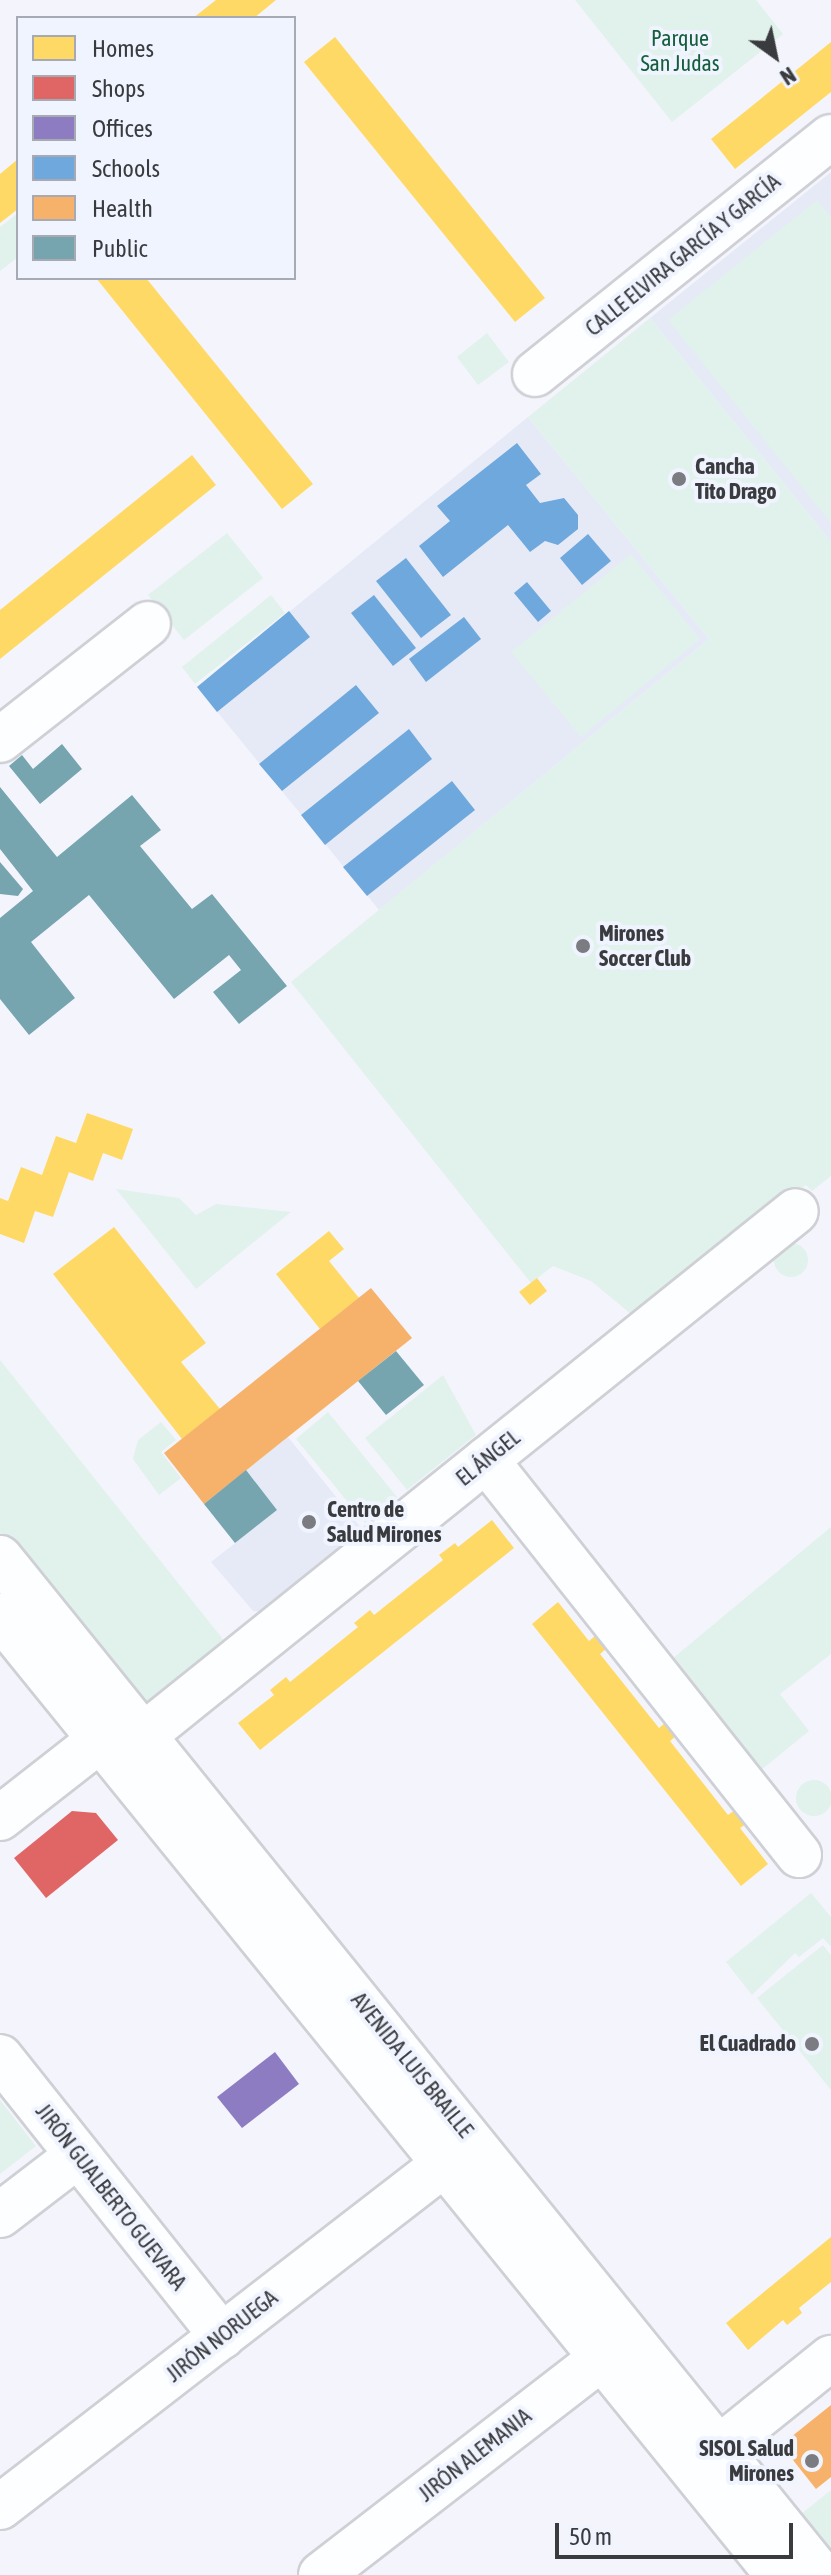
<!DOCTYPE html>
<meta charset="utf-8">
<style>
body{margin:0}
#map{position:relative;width:831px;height:2575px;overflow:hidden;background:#f4f5fc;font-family:"Asap Condensed",sans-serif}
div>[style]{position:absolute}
.built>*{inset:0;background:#e6eaf7}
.green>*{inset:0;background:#e1f1eb}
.round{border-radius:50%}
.homes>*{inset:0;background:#ffd966}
.shops>*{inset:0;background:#e06666}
.offices>*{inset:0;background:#8e7cc3}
.schools>*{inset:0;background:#6fa8dc}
.health>*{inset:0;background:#f6b26b}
.public>*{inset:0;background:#76a5af}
.roads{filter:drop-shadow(2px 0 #cfd0d5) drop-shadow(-2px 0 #cfd0d5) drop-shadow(0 2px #cfd0d5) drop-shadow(0 -2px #cfd0d5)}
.minor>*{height:44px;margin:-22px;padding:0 22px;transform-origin:22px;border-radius:22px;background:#fdfeff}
.dots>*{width:22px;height:22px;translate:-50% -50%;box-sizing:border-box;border:4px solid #f0f4ff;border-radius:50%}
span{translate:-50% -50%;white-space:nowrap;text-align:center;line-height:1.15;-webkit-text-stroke:8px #f0f4ff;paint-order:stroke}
.park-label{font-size:22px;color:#145e3c}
.street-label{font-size:22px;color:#3a3b3f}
.poi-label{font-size:22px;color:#3a3b3f;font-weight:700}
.left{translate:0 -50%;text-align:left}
.right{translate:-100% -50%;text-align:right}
.legend{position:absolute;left:16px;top:16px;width:280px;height:264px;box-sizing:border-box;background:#f0f4ff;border:2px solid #a7aab2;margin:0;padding:10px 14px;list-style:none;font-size:24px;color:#3a3b3f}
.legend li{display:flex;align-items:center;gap:16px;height:40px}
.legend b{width:40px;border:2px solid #a7aab2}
.north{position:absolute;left:735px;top:16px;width:80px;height:80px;-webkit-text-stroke:6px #f0f4ff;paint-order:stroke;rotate:147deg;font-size:22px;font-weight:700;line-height:32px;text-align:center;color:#3a3b3f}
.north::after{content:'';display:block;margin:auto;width:28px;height:36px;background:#3a3b3f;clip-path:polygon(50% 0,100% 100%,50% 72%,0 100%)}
.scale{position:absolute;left:555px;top:2523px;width:238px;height:36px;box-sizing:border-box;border:4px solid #3a3b3f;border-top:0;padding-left:10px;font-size:24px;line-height:28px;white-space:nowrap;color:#3a3b3f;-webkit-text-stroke:6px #f0f4ff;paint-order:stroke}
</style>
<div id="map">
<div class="built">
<i style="clip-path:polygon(831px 172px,831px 542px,650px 318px)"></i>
<i style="clip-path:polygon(528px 417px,709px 639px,379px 910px,197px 687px)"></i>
<i style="clip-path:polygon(288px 1437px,366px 1534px,262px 1612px,253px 1611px,211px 1562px,277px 1510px,246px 1470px)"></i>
</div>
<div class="green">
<i style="clip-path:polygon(575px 0,756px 0,783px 34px,672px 122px)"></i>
<i style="clip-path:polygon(817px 200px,831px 217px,831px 523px,668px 320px)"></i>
<i style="clip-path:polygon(18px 213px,18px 257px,0 271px,0 227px)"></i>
<i style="clip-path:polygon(650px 318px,831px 542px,831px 1176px,812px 1191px,806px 1185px,642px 1316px,631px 1314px,591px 1281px,553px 1266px,531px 1283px,291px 982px,709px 639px,528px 417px)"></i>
<i style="clip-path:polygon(487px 333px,509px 362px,478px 385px,457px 357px)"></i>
<i style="clip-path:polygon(227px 533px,263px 578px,184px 640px,148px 595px)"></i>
<i style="clip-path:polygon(631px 554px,700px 639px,581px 737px,511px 652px)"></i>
<i style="clip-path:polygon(271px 595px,285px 613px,195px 684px,182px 667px)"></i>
<i style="clip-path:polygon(116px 1189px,179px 1198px,196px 1215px,216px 1204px,291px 1212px,196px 1289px)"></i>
<i class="round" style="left:774px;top:1243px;width:34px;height:34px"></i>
<i style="clip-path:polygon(0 1360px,222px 1638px,224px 1645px,154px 1709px,139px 1708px,0 1533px)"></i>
<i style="clip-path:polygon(443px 1375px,476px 1435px,407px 1490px,365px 1438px)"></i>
<i style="clip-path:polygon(328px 1412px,397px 1497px,365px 1523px,296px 1439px)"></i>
<i style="clip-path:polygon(161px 1422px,176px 1440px,161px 1452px,181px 1478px,159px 1495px,133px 1459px,138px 1440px)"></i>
<i style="clip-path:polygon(831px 1527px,831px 1654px,780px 1694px,809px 1731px,761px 1770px,672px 1659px)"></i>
<i class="round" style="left:796px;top:1780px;width:36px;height:36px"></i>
<i style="clip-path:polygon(811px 1893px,831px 1917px,831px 1947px,823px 1938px,799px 1957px,795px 1953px,752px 1995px,726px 1962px)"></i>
<i style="clip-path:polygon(823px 1945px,831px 1955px,831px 2090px,757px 1998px)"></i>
<i style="clip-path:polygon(0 2100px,36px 2146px,0 2174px)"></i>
<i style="clip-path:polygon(831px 2490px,831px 2558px,790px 2523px)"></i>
</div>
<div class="homes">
<i style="clip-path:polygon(216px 0,276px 0,254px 18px,193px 18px)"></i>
<i style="clip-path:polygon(335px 37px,545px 298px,515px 322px,304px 62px)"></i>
<i style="clip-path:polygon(831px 42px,831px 92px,735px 169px,711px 139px)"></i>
<i style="clip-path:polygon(18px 159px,18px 209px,0 223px,0 174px)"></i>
<i style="clip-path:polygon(96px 278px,146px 278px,313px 484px,282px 509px)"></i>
<i style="clip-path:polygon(192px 455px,216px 485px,0 659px,0 610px)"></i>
<i style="clip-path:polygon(87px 1113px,133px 1129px,122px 1160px,103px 1153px,93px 1181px,69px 1172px,53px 1217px,35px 1211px,24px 1243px,0 1234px,0 1198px,8px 1201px,21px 1167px,42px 1175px,56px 1136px,76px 1143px)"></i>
<i style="clip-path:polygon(114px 1227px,206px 1343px,181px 1362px,220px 1409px,182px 1439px,53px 1274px)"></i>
<i style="clip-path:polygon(329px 1231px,344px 1249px,329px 1261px,359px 1298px,320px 1329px,276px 1274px)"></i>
<i style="clip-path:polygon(537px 1278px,547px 1291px,530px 1305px,519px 1292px)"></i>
<i style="clip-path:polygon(492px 1520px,514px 1548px,260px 1750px,238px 1723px,274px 1695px,270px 1690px,286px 1677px,290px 1682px,358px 1627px,354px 1623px,370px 1610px,374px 1615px,443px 1560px,439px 1555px,455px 1543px,458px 1547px)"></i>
<i style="clip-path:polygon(558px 1602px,589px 1641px,595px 1636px,606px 1649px,600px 1654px,659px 1728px,665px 1723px,676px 1736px,670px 1741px,728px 1815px,735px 1810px,746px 1824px,740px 1828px,768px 1864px,741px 1886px,532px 1624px)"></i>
<i style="clip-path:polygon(831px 2237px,831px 2282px,799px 2308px,802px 2313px,787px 2325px,783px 2320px,748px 2350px,726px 2323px)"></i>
</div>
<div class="shops">
<i style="clip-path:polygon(72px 1811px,96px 1813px,118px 1840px,46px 1898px,14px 1858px)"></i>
</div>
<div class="offices">
<i style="clip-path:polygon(275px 2052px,299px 2084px,242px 2128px,217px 2097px)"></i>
</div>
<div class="schools">
<i style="clip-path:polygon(517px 443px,541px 474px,526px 485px,540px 503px,564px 498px,578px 515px,578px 529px,558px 545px,545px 541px,530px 552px,508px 525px,443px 577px,419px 546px,450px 521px,437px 506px)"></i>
<i style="clip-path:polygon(588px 534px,611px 561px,582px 585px,560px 558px)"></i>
<i style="clip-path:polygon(406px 558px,451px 615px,421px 638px,376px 581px)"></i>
<i style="clip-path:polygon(527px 582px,551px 611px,538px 622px,514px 593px)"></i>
<i style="clip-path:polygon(374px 595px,416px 648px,393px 666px,351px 613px)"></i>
<i style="clip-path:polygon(289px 611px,310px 637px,217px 712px,197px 687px)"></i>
<i style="clip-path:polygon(464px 617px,481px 639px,426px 682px,409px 659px)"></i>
<i style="clip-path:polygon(356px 685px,379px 713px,282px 791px,259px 764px)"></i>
<i style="clip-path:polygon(409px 729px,432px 759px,325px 845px,301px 815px)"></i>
<i style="clip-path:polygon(452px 781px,475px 810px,367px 896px,343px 867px)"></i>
</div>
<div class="health">
<i style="clip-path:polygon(371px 1288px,412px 1338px,204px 1504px,164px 1453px)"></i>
<i style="clip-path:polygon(831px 2405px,831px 2477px,816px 2489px,781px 2445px)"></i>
</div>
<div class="public">
<i style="clip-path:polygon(62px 744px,82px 769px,40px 804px,9px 766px,22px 755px,33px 769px)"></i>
<i style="clip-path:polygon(0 787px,57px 857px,132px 795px,161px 830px,140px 846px,192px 909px,212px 894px,287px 986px,239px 1024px,213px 992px,241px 970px,229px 955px,174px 999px,89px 895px,31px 942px,75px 998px,29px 1035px,0 999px,0 918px,33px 891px,0 849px)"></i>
<i style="clip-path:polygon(0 862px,23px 889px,18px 896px,0 894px)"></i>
<i style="clip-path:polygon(396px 1351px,424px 1385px,386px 1415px,358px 1381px)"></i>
<i style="clip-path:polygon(246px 1470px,277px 1510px,235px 1543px,204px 1504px)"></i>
</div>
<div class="roads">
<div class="minor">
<i style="left:535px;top:374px;width:379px;rotate:-38.7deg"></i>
<i style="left:0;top:740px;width:188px;rotate:-38.1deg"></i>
<i style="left:486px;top:1460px;width:504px;rotate:51.61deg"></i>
<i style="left:0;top:1558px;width:1307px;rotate:51.09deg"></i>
<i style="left:0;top:1616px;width:1235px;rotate:50.95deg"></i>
<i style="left:0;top:1818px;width:128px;rotate:-38deg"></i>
<i style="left:101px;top:1739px;width:43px;rotate:-5.3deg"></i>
<i style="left:144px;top:1735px;width:836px;rotate:-38.79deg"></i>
<i style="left:0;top:2057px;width:357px;rotate:51.5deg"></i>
<i style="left:0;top:2215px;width:97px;rotate:-37.5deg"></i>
<i style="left:719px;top:2448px;width:144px;rotate:-38.8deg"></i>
<i style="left:0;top:2507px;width:560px;rotate:-37.67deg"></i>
<i style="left:321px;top:2575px;width:386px;rotate:-37.7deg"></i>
</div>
</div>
<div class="dots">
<i style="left:679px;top:479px;background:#7b7c81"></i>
<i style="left:583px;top:946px;background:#7b7c81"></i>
<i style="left:309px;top:1522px;background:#7b7c81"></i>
<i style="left:812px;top:2044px;background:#7b7c81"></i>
<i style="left:812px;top:2461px;background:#7b7c81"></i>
</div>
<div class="park-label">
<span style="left:680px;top:51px">Parque<br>San Judas</span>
</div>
<div class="street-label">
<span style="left:683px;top:255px;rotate:-39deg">CALLE ELVIRA GARCÍA Y GARCÍA</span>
<span style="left:488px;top:1458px;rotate:-39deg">EL ÁNGEL</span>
<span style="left:412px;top:2065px;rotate:51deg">AVENIDA LUIS BRAILLE</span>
<span style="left:111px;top:2197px;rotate:52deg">JIRÓN GUALBERTO GUEVARA</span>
<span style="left:222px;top:2336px;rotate:-38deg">JIRÓN NORUEGA</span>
<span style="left:475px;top:2455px;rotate:-38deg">JIRÓN ALEMANIA</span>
</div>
<div class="poi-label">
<span class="left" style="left:695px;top:479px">Cancha<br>Tito Drago</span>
<span class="left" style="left:599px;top:946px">Mirones<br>Soccer Club</span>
<span class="left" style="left:327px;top:1522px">Centro de<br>Salud Mirones</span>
<span class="right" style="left:796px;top:2044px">El Cuadrado</span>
<span class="right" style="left:794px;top:2461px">SISOL Salud<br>Mirones</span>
</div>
<ul class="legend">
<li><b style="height:22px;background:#ffd966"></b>Homes</li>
<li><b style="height:22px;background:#e06666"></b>Shops</li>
<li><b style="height:22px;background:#8e7cc3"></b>Offices</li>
<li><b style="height:22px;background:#6fa8dc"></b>Schools</li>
<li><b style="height:22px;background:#f6b26b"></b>Health</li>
<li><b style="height:22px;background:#76a5af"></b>Public</li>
</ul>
<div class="north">N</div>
<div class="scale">50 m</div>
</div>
